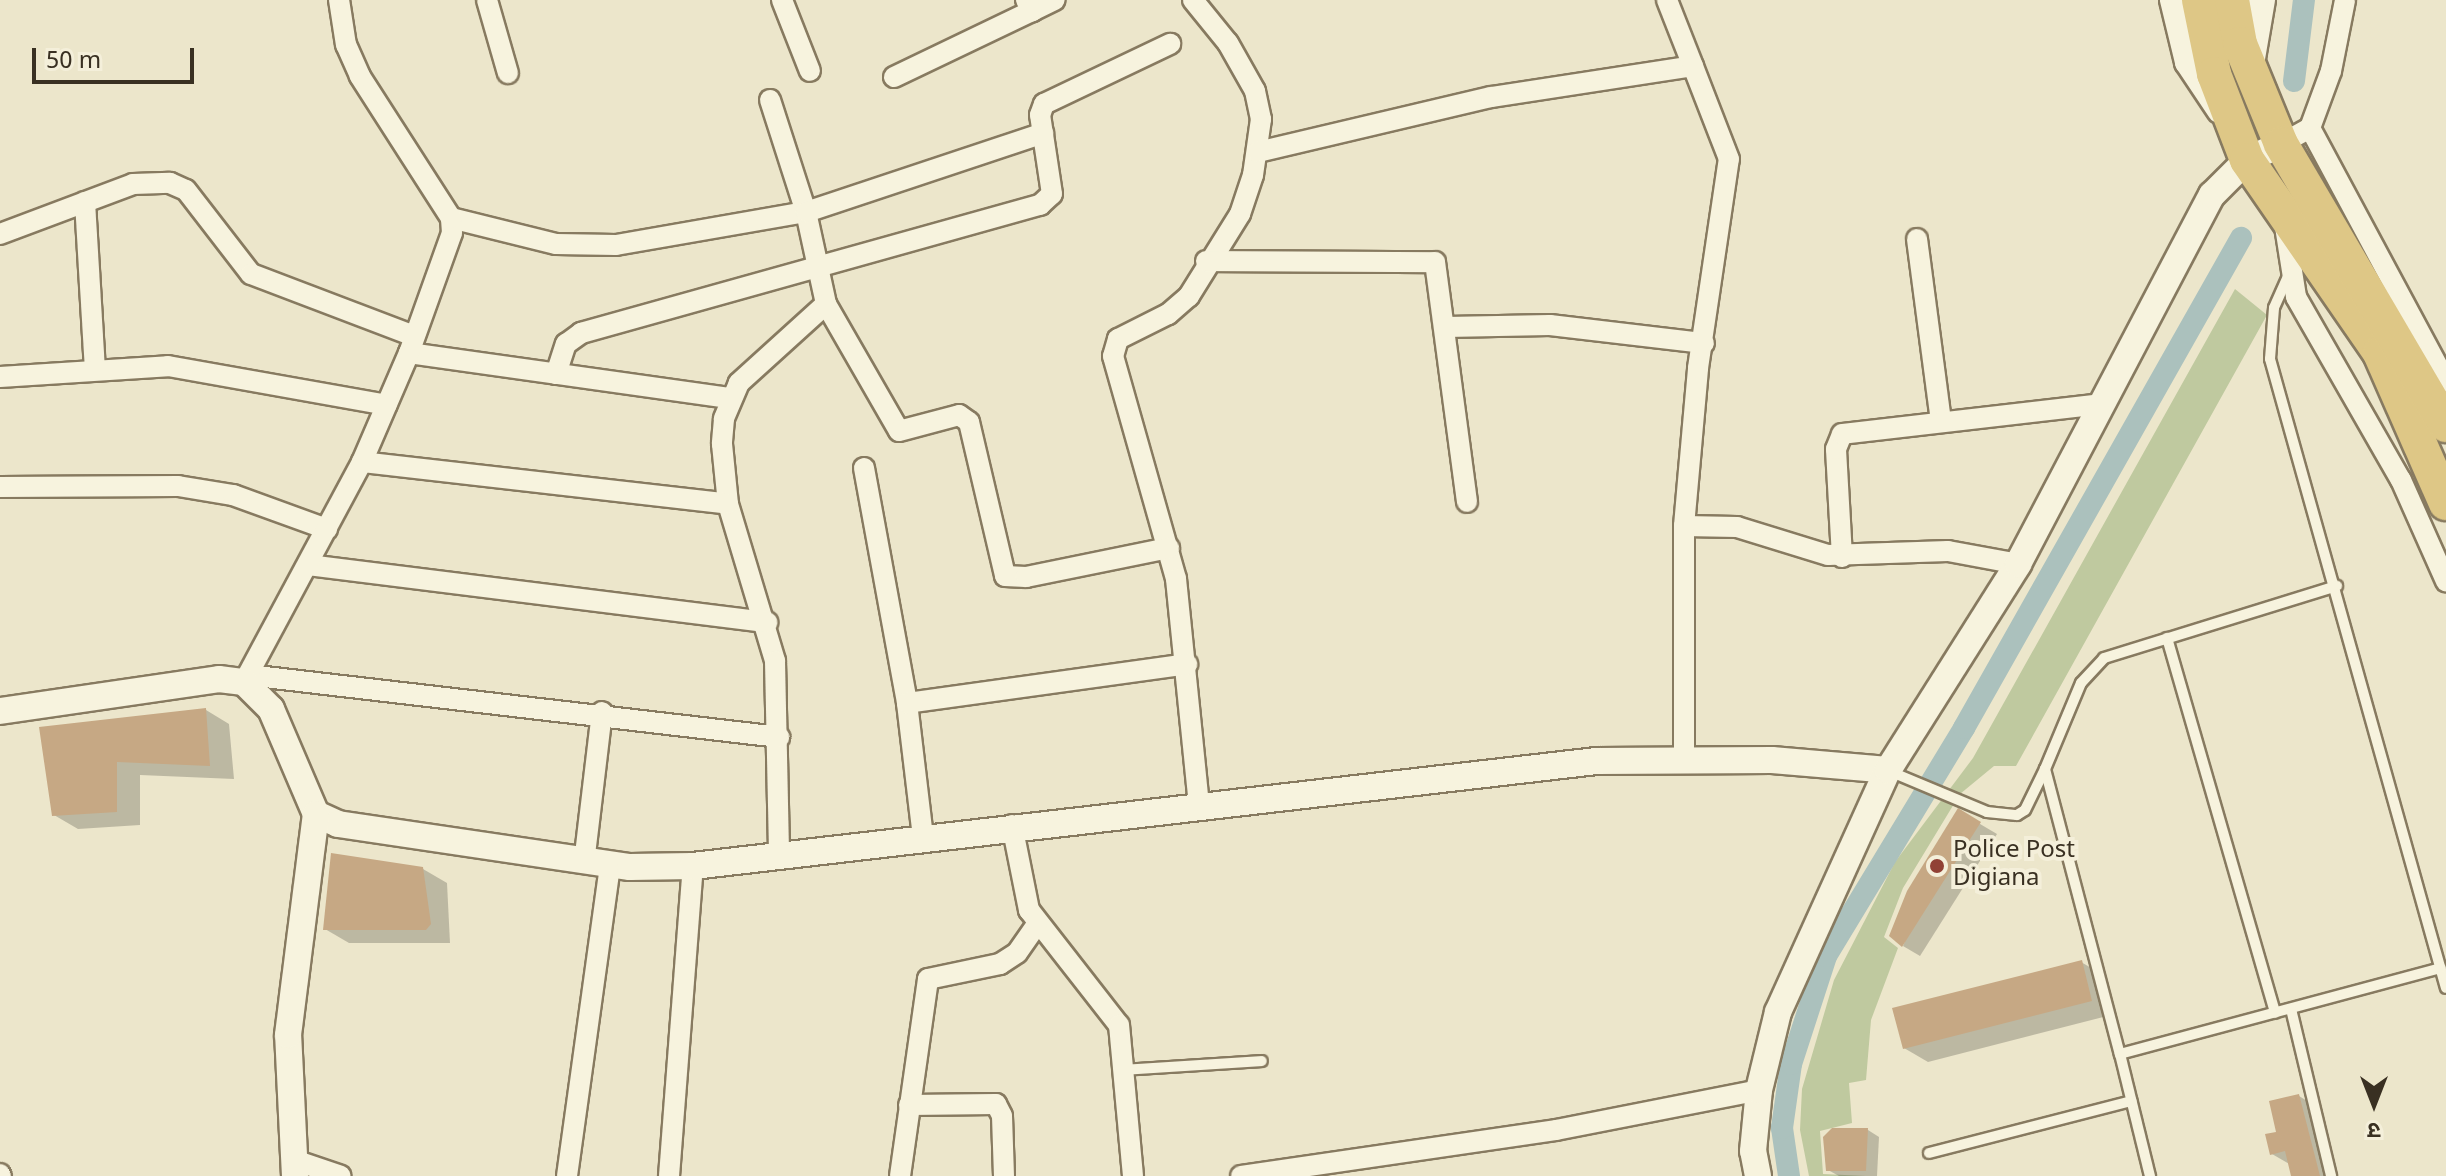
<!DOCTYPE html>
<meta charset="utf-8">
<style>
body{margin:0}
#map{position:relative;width:2446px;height:1176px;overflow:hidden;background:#ece6cb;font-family:Georgia,"Noto Sans Devanagari",serif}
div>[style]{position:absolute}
.green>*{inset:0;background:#bfc99f}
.shadow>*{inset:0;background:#0003}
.canal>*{height:22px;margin:-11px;padding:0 11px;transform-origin:11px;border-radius:11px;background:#abc1bd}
.building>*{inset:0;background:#c6a884}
.roads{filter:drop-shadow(2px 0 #877a60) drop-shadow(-2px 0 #877a60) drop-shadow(0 2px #877a60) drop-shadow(0 -2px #877a60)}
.service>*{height:10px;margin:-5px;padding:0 5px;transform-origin:5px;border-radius:5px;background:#f7f3de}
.minor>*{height:20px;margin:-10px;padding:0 10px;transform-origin:10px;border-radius:10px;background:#f7f3de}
.tertiary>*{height:26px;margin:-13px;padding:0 13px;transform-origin:13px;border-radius:13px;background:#f7f3de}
.trunk>*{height:34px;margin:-17px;padding:0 17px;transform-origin:17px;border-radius:17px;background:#dec786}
.dots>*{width:22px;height:22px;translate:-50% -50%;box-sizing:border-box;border:4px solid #f4efda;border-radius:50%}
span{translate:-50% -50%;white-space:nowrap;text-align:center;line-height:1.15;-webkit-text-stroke:8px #f4efda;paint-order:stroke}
.poi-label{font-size:24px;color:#393022}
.left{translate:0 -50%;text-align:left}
.north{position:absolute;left:2334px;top:1064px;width:80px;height:80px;-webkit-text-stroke:6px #f4efda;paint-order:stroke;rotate:180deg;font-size:22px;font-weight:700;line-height:32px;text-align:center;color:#393022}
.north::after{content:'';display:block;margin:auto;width:28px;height:36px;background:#393022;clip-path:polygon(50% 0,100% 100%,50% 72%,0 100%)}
.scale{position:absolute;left:32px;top:48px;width:162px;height:36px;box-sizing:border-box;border:4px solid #393022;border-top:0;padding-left:10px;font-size:24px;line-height:28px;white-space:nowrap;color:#393022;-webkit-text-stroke:6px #f4efda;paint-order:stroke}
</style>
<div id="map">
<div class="green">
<i style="clip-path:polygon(2235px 289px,2267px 315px,2016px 766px,1994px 766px,1960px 794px,1903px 888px,1884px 937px,1898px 948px,1871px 1020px,1866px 1080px,1849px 1083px,1852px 1123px,1820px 1131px,1823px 1174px,1866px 1176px,1809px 1176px,1800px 1130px,1802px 1089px,1834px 980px,1895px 862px,1973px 758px)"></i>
</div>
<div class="shadow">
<i style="clip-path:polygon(206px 710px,229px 724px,234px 779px,140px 775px,140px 825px,78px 829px,54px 815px,41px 729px)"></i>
<i style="clip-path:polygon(1958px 811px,1997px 834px,1920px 956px,1903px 946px)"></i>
<i style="clip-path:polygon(423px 869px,447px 883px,450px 943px,349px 943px,325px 929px)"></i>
<i style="clip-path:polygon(2081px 962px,2105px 976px,2115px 1014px,1928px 1062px,1904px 1048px)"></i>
<i style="clip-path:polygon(2299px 1096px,2317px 1107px,2334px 1176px,2293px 1176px,2291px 1165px,2272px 1154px)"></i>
<i style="clip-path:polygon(1868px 1130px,1879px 1137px,1877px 1176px,1839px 1176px,1828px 1170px,1827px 1133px)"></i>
</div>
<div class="canal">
<i style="left:2294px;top:81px;width:82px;rotate:-83deg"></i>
<i style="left:1789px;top:1176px;width:49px;rotate:-98.3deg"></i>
<i style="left:1782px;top:1128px;width:65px;rotate:-82deg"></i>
<i style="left:1791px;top:1064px;width:114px;rotate:-72deg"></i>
<i style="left:1826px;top:956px;width:267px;rotate:-58.8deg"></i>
<i style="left:1964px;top:728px;width:563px;rotate:-60.52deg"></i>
</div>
<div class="building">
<i style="clip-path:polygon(206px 708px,210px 766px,117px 762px,117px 812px,52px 816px,39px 727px)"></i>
<i style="clip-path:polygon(1958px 808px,1981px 822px,1902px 947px,1889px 936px,1907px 891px)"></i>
<i style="clip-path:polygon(331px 853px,423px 867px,431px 924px,426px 930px,323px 930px)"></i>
<i style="clip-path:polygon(2082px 960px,2092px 1001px,1903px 1049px,1892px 1008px)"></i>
<i style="clip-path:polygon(2299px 1094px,2320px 1176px,2291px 1176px,2285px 1151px,2270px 1155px,2265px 1134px,2276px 1132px,2269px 1101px)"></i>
<i style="clip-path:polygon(1832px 1128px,1868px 1128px,1866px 1171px,1826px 1171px,1823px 1137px)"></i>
</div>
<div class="roads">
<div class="service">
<i style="left:2289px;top:274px;width:37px;rotate:114deg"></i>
<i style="left:2274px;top:308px;width:51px;rotate:94.5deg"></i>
<i style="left:2270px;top:359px;width:653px;rotate:74.37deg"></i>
<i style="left:2167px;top:638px;width:390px;rotate:73.9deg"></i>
<i style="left:2045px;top:769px;width:295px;rotate:75.3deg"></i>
<i style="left:2120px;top:1054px;width:332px;rotate:-15deg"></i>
<i style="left:1889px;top:771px;width:106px;rotate:22.7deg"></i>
<i style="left:1987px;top:812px;width:30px;rotate:6deg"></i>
<i style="left:2017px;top:815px;width:9px;rotate:-32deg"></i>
<i style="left:2025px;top:810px;width:46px;rotate:-64deg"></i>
<i style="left:2045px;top:769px;width:93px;rotate:-67.3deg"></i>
<i style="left:2081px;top:683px;width:34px;rotate:-47deg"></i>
<i style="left:2104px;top:658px;width:244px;rotate:-17.2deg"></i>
<i style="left:2291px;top:1009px;width:172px;rotate:76.5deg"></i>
<i style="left:2120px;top:1054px;width:126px;rotate:76.2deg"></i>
<i style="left:1123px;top:1070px;width:139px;rotate:-3.7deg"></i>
<i style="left:1929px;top:1153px;width:209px;rotate:-14.4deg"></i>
</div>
<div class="minor">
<i style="left:487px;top:0;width:76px;rotate:74deg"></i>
<i style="left:782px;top:0;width:76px;rotate:68.5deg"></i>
<i style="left:1026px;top:0;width:13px;rotate:61deg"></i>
<i style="left:1032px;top:11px;width:25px;rotate:-26deg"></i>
<i style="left:1193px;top:0;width:55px;rotate:50.9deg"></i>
<i style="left:1228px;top:43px;width:55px;rotate:60.6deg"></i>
<i style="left:1255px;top:91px;width:29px;rotate:78deg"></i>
<i style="left:1261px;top:119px;width:57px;rotate:98.1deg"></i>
<i style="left:1253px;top:175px;width:41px;rotate:108.4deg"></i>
<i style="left:1240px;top:214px;width:97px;rotate:121.9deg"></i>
<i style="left:1189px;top:296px;width:28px;rotate:139deg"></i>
<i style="left:1168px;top:314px;width:56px;rotate:153.4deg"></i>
<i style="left:1118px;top:339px;width:18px;rotate:106deg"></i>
<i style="left:1113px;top:356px;width:232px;rotate:74.2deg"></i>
<i style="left:1176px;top:579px;width:228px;rotate:84.2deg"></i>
<i style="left:894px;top:77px;width:153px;rotate:-25.6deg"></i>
<i style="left:770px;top:100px;width:118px;rotate:72.2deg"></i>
<i style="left:806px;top:212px;width:94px;rotate:77.7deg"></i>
<i style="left:826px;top:304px;width:118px;rotate:137.8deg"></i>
<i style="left:739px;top:383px;width:39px;rotate:113deg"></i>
<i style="left:724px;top:419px;width:25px;rotate:95deg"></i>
<i style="left:722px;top:444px;width:60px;rotate:84.3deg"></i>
<i style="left:728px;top:504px;width:164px;rotate:73.3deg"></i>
<i style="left:775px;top:661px;width:194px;rotate:88.8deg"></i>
<i style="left:2310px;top:128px;width:288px;rotate:61.8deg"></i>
<i style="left:2281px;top:144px;width:33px;rotate:-29deg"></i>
<i style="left:2310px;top:128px;width:61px;rotate:-69.8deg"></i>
<i style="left:2331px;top:71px;width:72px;rotate:-78.8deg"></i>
<i style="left:1258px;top:152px;width:239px;rotate:-13.3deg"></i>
<i style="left:1491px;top:97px;width:204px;rotate:-8.7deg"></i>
<i style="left:1693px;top:66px;width:71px;rotate:-111.5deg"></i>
<i style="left:85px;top:202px;width:167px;rotate:86.6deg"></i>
<i style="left:451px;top:218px;width:108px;rotate:13.9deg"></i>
<i style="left:556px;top:244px;width:60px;rotate:1deg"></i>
<i style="left:616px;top:245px;width:193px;rotate:-9.9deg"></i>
<i style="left:806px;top:212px;width:250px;rotate:-18.4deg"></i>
<i style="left:2284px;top:220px;width:78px;rotate:81.1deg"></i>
<i style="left:2296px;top:297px;width:211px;rotate:60.2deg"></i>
<i style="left:2401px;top:480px;width:111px;rotate:66deg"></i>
<i style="left:0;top:234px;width:142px;rotate:-20.6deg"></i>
<i style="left:133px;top:184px;width:37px;rotate:-2deg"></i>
<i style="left:170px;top:183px;width:17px;rotate:24deg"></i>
<i style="left:186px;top:190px;width:106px;rotate:52.3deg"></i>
<i style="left:251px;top:274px;width:174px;rotate:20.8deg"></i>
<i style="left:1917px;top:239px;width:184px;rotate:82.5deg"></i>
<i style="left:1206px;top:261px;width:229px;rotate:0.3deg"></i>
<i style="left:1435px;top:262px;width:242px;rotate:82.4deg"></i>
<i style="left:826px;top:304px;width:146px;rotate:60.1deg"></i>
<i style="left:899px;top:431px;width:62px;rotate:-14.9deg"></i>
<i style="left:959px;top:415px;width:12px;rotate:35deg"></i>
<i style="left:969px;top:422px;width:158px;rotate:76.8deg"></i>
<i style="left:1005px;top:576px;width:21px;rotate:3deg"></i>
<i style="left:1026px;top:577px;width:146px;rotate:-11.5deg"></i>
<i style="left:1446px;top:327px;width:104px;rotate:-1.1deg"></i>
<i style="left:1550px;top:325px;width:155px;rotate:6.7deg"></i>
<i style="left:409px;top:353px;width:325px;rotate:8deg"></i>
<i style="left:556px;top:374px;width:32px;rotate:-72deg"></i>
<i style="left:566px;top:344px;width:19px;rotate:-36deg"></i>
<i style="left:581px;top:333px;width:477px;rotate:-15.6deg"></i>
<i style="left:1040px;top:205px;width:16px;rotate:-43deg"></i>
<i style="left:1052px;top:194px;width:80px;rotate:-98.6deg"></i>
<i style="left:1040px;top:115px;width:12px;rotate:-70deg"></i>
<i style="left:1044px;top:104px;width:140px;rotate:-25.5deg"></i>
<i style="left:0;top:377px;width:168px;rotate:-3.7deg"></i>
<i style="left:168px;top:366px;width:222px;rotate:10.1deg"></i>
<i style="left:362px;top:462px;width:368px;rotate:6.5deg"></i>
<i style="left:864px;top:468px;width:239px;rotate:79.6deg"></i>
<i style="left:907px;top:703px;width:136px;rotate:83.2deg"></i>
<i style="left:0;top:487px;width:178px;rotate:-0.3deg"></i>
<i style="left:178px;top:486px;width:56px;rotate:9.3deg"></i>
<i style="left:233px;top:495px;width:100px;rotate:19.9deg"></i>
<i style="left:1684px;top:526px;width:53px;rotate:1.1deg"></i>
<i style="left:1737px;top:527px;width:95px;rotate:17.1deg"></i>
<i style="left:1828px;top:555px;width:120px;rotate:-1.9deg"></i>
<i style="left:1948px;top:551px;width:71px;rotate:10.5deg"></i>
<i style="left:1842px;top:557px;width:108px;rotate:-93.2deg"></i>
<i style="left:1836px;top:449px;width:16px;rotate:-68deg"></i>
<i style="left:1842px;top:434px;width:261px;rotate:-6.6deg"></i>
<i style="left:308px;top:565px;width:463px;rotate:7.1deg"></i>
<i style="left:248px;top:675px;width:535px;rotate:6.66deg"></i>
<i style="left:244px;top:682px;width:250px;rotate:-61.8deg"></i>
<i style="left:362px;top:462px;width:119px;rotate:-66.7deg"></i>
<i style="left:409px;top:353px;width:127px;rotate:-70.3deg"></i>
<i style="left:452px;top:233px;width:15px;rotate:-94deg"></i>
<i style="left:451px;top:218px;width:169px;rotate:-122.7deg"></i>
<i style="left:360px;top:76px;width:34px;rotate:-114deg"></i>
<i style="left:346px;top:45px;width:46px;rotate:-98.8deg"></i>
<i style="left:907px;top:703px;width:283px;rotate:-7.9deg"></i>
<i style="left:1684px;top:757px;width:231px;rotate:-90deg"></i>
<i style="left:1684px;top:526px;width:159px;rotate:-84.9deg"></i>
<i style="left:1698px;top:368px;width:211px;rotate:-81.6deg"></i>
<i style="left:1729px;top:159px;width:100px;rotate:-111.2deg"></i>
<i style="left:1012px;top:825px;width:87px;rotate:78.7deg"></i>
<i style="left:1029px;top:910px;width:146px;rotate:52deg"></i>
<i style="left:1119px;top:1025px;width:152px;rotate:84.7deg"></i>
<i style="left:584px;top:863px;width:152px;rotate:-83.2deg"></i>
<i style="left:909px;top:1105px;width:87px;rotate:-0.7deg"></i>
<i style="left:996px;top:1104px;width:13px;rotate:63deg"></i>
<i style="left:1002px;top:1116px;width:60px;rotate:88.1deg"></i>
<i style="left:297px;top:1161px;width:46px;rotate:18.8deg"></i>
<i style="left:0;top:1174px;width:2px;rotate:63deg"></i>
<i style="left:567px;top:1176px;width:314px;rotate:-82.1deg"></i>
<i style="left:669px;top:1176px;width:311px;rotate:-85.6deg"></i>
<i style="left:900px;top:1176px;width:199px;rotate:-81.9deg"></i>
<i style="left:928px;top:979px;width:74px;rotate:-11.8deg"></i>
<i style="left:1000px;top:964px;width:20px;rotate:-33deg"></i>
<i style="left:1017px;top:953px;width:35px;rotate:-55deg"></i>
<i style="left:1241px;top:1176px;width:318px;rotate:-8.3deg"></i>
<i style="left:1556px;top:1130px;width:207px;rotate:-11.1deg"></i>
</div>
<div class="tertiary">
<i style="left:2173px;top:0;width:64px;rotate:76.4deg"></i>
<i style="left:2188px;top:62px;width:58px;rotate:56.3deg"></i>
<i style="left:2250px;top:70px;width:71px;rotate:-80.3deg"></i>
<i style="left:0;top:711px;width:221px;rotate:-8.3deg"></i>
<i style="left:219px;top:679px;width:25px;rotate:7deg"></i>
<i style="left:244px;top:682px;width:38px;rotate:45deg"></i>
<i style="left:271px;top:709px;width:114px;rotate:66.8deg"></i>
<i style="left:316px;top:814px;width:24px;rotate:24deg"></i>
<i style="left:338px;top:824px;width:295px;rotate:8.4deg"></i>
<i style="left:630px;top:867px;width:63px;rotate:-0.9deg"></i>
<i style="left:693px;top:866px;width:910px;rotate:-6.63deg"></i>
<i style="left:1597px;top:761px;width:175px;rotate:-0.3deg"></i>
<i style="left:1772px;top:760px;width:116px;rotate:4.9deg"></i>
<i style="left:295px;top:1176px;width:141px;rotate:-92.8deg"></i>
<i style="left:288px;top:1035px;width:223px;rotate:-82.8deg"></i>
<i style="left:1758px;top:1176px;width:25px;rotate:-101deg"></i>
<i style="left:1753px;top:1151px;width:61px;rotate:-84.4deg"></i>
<i style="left:1759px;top:1090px;width:80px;rotate:-76.3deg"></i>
<i style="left:1778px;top:1012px;width:266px;rotate:-65.6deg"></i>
<i style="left:1888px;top:770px;width:244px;rotate:-57.7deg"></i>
<i style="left:2018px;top:564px;width:417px;rotate:-62.3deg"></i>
<i style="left:2212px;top:195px;width:49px;rotate:-45deg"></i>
<i style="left:2247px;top:160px;width:38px;rotate:-25deg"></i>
</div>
<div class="trunk">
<i style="left:2199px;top:0;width:76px;rotate:78.5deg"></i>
<i style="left:2214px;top:74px;width:92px;rotate:69deg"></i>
<i style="left:2247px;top:160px;width:234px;rotate:55.4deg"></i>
<i style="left:2380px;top:353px;width:164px;rotate:66.3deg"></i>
<i style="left:2232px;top:0;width:45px;rotate:79.7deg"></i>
<i style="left:2240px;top:44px;width:108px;rotate:67.7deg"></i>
<i style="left:2281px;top:144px;width:326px;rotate:59.6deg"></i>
</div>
</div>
<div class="dots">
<i style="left:1937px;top:866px;background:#914135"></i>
</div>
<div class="poi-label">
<span class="left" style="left:1953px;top:866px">Police Post<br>Digiana</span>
</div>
<div class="north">उ</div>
<div class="scale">50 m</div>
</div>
